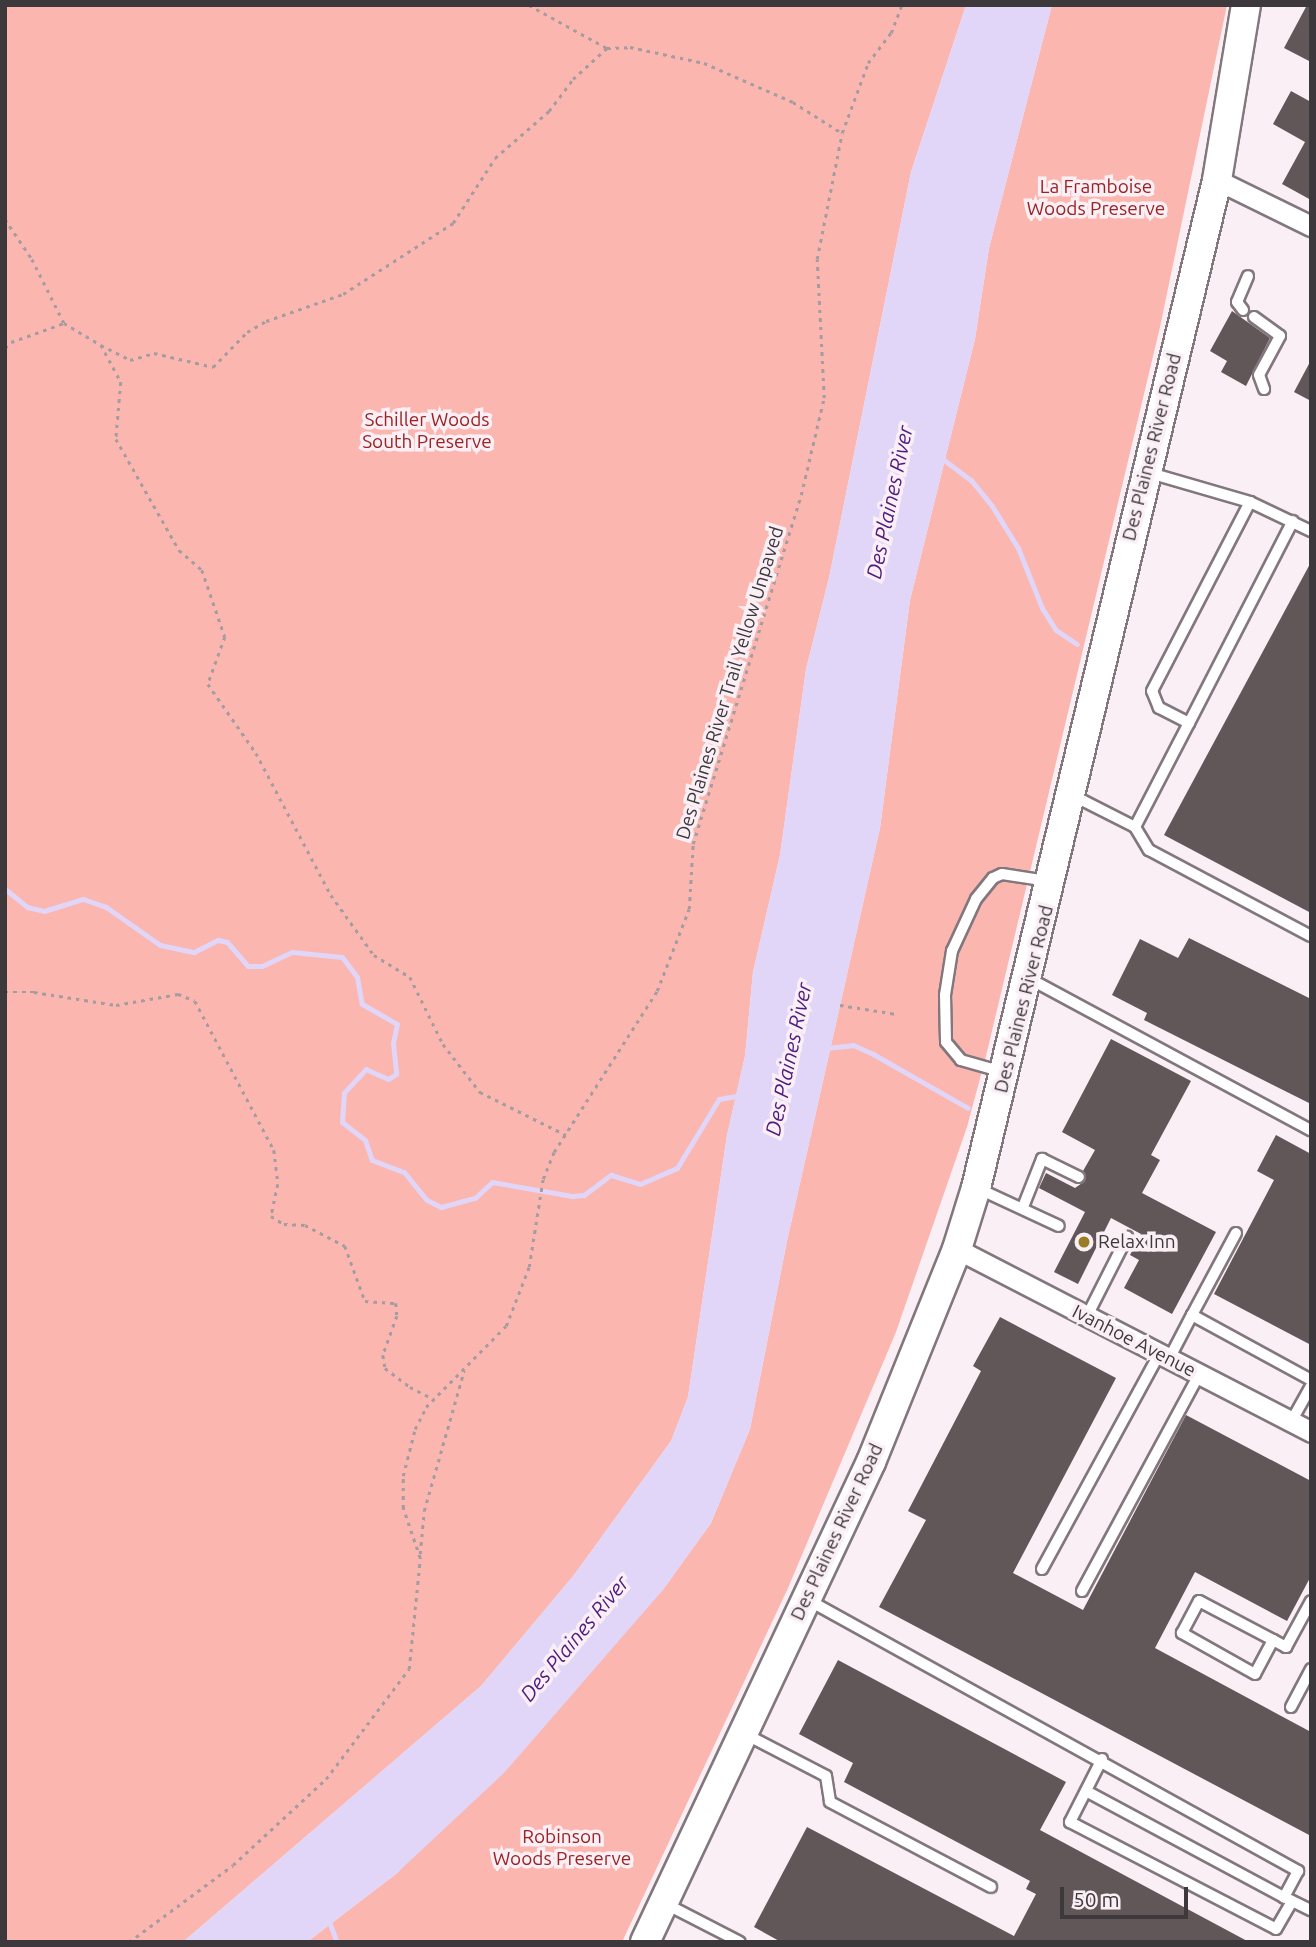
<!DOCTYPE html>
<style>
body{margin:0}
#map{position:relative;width:1316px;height:1947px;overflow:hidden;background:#fbeff6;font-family:Ubuntu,sans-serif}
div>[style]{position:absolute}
.green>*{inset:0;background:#fab6af}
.water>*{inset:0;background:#e1d5f8}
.stream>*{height:5px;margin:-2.5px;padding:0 2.5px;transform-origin:2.5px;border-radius:2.5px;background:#e1d5f8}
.building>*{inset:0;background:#615658}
.path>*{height:2.5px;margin-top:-1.25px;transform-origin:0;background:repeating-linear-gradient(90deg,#a59ca1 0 3.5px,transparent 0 8.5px)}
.roads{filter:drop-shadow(2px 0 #81777d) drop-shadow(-2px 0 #81777d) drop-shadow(0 2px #81777d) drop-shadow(0 -2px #81777d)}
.service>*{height:10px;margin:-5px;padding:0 5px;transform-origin:5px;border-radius:5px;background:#fff}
.minor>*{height:19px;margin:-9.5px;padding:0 9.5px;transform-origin:9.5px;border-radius:9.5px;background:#fff}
.secondary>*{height:28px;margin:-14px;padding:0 14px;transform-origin:14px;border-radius:14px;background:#fff}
.dots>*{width:19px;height:19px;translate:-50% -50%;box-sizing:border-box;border:4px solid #fbeff6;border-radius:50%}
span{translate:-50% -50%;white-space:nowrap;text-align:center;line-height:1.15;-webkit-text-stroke:7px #fbeff6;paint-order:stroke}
.park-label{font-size:19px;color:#9a2323}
.street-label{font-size:19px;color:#3d383b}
.poi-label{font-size:19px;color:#3d383b}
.left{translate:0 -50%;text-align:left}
.water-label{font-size:21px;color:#4d1c7e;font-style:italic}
.frame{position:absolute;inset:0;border:7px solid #3d383b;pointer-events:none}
.scale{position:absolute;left:1060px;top:1887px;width:128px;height:32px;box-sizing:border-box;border:4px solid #3d383b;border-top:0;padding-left:9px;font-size:21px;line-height:24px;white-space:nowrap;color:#3d383b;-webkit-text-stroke:5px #fbeff6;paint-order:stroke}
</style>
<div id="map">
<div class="green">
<i style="clip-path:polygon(5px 5px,966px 5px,911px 172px,829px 578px,806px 669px,780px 855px,753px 972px,745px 1056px,727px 1135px,688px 1397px,671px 1441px,574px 1575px,481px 1686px,183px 1942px,5px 1942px)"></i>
<i style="clip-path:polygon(1052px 5px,1227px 5px,1160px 327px,986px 1056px,967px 1127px,896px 1332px,788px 1588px,622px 1942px,307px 1942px,396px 1874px,662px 1591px,711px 1523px,750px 1429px,787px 1241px,880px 828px,910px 600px,975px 339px,989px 248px)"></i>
</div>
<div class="water">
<i style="clip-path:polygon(966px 5px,1052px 5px,989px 248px,975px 339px,910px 600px,880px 828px,787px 1241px,750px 1429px,711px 1523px,662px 1591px,504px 1773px,396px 1874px,307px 1942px,183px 1942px,481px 1686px,574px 1575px,671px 1441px,688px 1397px,727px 1135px,745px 1056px,753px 972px,780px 855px,806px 669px,829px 578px,911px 172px)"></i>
</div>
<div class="stream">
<i style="left:940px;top:457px;width:39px;rotate:37deg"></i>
<i style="left:971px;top:480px;width:33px;rotate:51deg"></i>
<i style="left:992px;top:506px;width:49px;rotate:58.2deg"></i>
<i style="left:1018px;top:548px;width:65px;rotate:68.2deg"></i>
<i style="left:1042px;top:608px;width:26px;rotate:58deg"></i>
<i style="left:1056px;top:630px;width:25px;rotate:34deg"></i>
<i style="left:5px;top:889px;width:28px;rotate:39deg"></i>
<i style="left:27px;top:907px;width:17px;rotate:13deg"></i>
<i style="left:44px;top:911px;width:41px;rotate:-17.1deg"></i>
<i style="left:83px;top:899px;width:24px;rotate:19deg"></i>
<i style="left:106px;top:907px;width:66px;rotate:35.1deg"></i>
<i style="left:160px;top:945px;width:35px;rotate:12deg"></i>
<i style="left:194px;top:952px;width:27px;rotate:-27deg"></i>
<i style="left:218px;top:940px;width:9px;rotate:13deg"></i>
<i style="left:227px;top:942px;width:32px;rotate:49deg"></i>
<i style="left:248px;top:966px;width:14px"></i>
<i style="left:262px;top:966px;width:33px;rotate:-25deg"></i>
<i style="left:292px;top:952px;width:50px;rotate:5.7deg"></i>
<i style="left:342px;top:957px;width:25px;rotate:53deg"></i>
<i style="left:357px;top:977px;width:27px;rotate:80deg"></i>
<i style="left:362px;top:1004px;width:40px;rotate:29.7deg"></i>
<i style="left:397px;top:1024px;width:19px;rotate:102deg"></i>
<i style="left:393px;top:1043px;width:31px;rotate:84deg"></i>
<i style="left:396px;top:1074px;width:9px;rotate:148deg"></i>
<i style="left:388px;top:1079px;width:24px;rotate:-156deg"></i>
<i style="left:366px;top:1069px;width:33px;rotate:133deg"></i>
<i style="left:344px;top:1093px;width:29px;rotate:94deg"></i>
<i style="left:342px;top:1122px;width:29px;rotate:38deg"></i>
<i style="left:365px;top:1140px;width:21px;rotate:71deg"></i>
<i style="left:372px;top:1160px;width:34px;rotate:21deg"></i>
<i style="left:404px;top:1172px;width:36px;rotate:51deg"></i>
<i style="left:427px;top:1200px;width:16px;rotate:27deg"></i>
<i style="left:441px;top:1207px;width:35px;rotate:-15deg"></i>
<i style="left:475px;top:1198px;width:23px;rotate:-43deg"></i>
<i style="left:492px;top:1182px;width:81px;rotate:9.9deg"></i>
<i style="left:572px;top:1196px;width:12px;rotate:-5deg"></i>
<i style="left:584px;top:1195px;width:34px;rotate:-37deg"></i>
<i style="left:611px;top:1175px;width:30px;rotate:17deg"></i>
<i style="left:640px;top:1184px;width:40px;rotate:-23.4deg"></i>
<i style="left:677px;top:1168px;width:81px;rotate:-58.7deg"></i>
<i style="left:719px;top:1099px;width:22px;rotate:-10deg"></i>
<i style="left:826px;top:1048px;width:27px;rotate:-6deg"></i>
<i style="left:853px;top:1045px;width:22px;rotate:24deg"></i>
<i style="left:873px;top:1054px;width:109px;rotate:29.6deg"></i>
<i style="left:328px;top:1919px;width:25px;rotate:69deg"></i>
</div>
<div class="building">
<i style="clip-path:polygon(1307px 5px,1311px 5px,1311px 62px,1284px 48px)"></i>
<i style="clip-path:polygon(1291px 91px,1311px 102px,1311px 200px,1282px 184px,1305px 142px,1273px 124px)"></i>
<i style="clip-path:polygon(1232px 311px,1270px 338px,1246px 386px,1221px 372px,1227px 361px,1210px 351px)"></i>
<i style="clip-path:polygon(1311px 360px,1311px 401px,1294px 392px)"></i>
<i style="clip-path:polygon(1311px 562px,1311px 913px,1164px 835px)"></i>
<i style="clip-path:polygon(1189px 938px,1311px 999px,1311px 1104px,1144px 1020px,1147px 1013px,1112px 995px,1140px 939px,1178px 958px)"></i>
<i style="clip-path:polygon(1111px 1039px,1191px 1081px,1151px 1155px,1160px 1160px,1142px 1193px,1216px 1232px,1172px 1314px,1124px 1288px,1139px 1260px,1130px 1255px,1141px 1234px,1111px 1218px,1078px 1284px,1054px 1272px,1085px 1212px,1039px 1188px,1046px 1173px,1075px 1188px,1085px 1181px,1083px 1171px,1095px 1150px,1062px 1132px)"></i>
<i style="clip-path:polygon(1276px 1135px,1311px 1154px,1311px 1345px,1214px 1294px,1274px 1180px,1257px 1171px)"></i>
<i style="clip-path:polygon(1000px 1317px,1116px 1378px,1013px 1573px,1083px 1610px,1186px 1415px,1311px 1481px,1311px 1576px,1287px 1621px,1195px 1572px,1155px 1648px,1311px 1732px,1311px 1836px,879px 1607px,926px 1520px,908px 1511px,981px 1371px,973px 1366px)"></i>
<i style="clip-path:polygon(838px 1660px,1066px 1782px,1040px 1830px,1249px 1942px,781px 1942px,754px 1927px,807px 1827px,1014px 1936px,1036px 1894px,1026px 1889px,1030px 1881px,844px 1782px,853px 1763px,799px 1734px)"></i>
</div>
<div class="path">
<i style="left:529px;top:5px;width:89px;rotate:28.9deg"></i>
<i style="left:607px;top:48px;width:23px;rotate:-2deg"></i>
<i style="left:630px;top:47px;width:76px;rotate:12.2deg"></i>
<i style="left:704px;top:63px;width:97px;rotate:23.7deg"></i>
<i style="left:793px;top:102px;width:58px;rotate:32.3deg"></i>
<i style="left:5px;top:219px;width:48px;rotate:56deg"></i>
<i style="left:32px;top:259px;width:72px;rotate:63.4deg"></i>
<i style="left:101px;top:345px;width:33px;rotate:27deg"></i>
<i style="left:130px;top:360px;width:25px;rotate:-16deg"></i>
<i style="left:154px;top:353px;width:61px;rotate:13.3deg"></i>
<i style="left:213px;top:367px;width:49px;rotate:-45.8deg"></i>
<i style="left:247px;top:332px;width:22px;rotate:-30deg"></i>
<i style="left:266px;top:321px;width:82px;rotate:-19.3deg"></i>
<i style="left:343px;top:294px;width:131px;rotate:-32.8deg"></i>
<i style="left:453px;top:223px;width:77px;rotate:-57.1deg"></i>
<i style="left:495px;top:158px;width:72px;rotate:-41deg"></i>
<i style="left:549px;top:111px;width:40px;rotate:-53deg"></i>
<i style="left:573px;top:79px;width:46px;rotate:-42.4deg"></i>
<i style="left:5px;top:348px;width:8px;rotate:-45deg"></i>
<i style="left:11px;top:342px;width:56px;rotate:-19.7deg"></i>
<i style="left:64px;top:323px;width:43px;rotate:30.7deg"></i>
<i style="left:101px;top:345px;width:42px;rotate:61.6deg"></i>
<i style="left:121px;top:382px;width:57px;rotate:95deg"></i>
<i style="left:116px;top:439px;width:128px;rotate:60.4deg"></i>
<i style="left:179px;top:550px;width:30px;rotate:41deg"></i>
<i style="left:202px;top:570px;width:71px;rotate:71.1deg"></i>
<i style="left:225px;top:637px;width:50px;rotate:109.9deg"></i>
<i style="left:208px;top:684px;width:84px;rotate:55.2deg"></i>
<i style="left:256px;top:753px;width:161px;rotate:62.2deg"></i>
<i style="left:331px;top:895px;width:74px;rotate:54.4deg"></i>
<i style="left:374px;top:955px;width:42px;rotate:31.4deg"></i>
<i style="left:410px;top:977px;width:75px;rotate:63.8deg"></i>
<i style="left:443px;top:1044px;width:61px;rotate:52.4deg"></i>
<i style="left:480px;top:1092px;width:96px;rotate:26.6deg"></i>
<i style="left:5px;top:992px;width:29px"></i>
<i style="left:34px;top:992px;width:83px;rotate:9deg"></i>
<i style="left:116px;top:1005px;width:63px;rotate:-10.1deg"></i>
<i style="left:178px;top:994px;width:18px;rotate:22deg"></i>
<i style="left:195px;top:1001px;width:169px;rotate:62.1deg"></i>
<i style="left:274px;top:1150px;width:34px;rotate:83deg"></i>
<i style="left:278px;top:1184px;width:33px;rotate:102deg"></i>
<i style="left:271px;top:1216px;width:15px;rotate:32deg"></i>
<i style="left:284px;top:1224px;width:21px;rotate:3deg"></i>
<i style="left:305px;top:1225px;width:45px;rotate:27.7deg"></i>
<i style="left:345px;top:1246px;width:59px;rotate:70deg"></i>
<i style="left:365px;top:1301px;width:31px;rotate:4deg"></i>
<i style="left:396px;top:1303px;width:13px;rotate:86deg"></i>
<i style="left:397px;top:1316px;width:41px;rotate:109.7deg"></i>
<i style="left:383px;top:1355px;width:13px;rotate:81deg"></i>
<i style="left:385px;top:1368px;width:31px;rotate:37deg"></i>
<i style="left:410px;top:1387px;width:27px;rotate:27deg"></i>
<i style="left:840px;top:1005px;width:57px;rotate:9.1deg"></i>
<i style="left:420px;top:1554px;width:43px;rotate:-84.7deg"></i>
<i style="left:424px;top:1511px;width:146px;rotate:-74.1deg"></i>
<i style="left:129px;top:1942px;width:129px;rotate:-36.5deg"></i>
<i style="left:233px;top:1865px;width:127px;rotate:-42.8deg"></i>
<i style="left:326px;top:1779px;width:138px;rotate:-53deg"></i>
<i style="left:409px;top:1669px;width:112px;rotate:-84.3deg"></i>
<i style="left:420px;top:1558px;width:53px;rotate:-108.8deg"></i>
<i style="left:403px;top:1508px;width:32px;rotate:-90deg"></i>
<i style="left:403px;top:1476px;width:49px;rotate:-75.7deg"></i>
<i style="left:415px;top:1429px;width:25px;rotate:-63deg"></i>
<i style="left:426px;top:1407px;width:114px;rotate:-45.4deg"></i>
<i style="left:506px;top:1326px;width:63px;rotate:-68.7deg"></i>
<i style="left:529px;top:1267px;width:89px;rotate:-81deg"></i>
<i style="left:543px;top:1179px;width:29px;rotate:-68deg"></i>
<i style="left:554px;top:1152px;width:191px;rotate:-57.4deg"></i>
<i style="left:657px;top:991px;width:88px;rotate:-68.7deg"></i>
<i style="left:689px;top:909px;width:65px;rotate:-86.5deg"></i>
<i style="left:693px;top:844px;width:365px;rotate:-72.8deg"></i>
<i style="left:801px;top:495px;width:100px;rotate:-76.7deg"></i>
<i style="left:824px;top:398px;width:139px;rotate:-92.9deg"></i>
<i style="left:817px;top:259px;width:128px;rotate:-78.8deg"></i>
<i style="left:842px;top:133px;width:75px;rotate:-69.6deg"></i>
<i style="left:868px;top:63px;width:38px;rotate:-53deg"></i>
<i style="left:891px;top:33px;width:30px;rotate:-69deg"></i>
</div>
<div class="roads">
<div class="service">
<i style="left:1243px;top:310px;width:10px;rotate:-127deg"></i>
<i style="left:1237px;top:302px;width:28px;rotate:-67deg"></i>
<i style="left:1254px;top:317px;width:32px;rotate:36deg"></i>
<i style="left:1280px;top:336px;width:44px;rotate:118.3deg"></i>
<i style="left:1259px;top:375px;width:15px;rotate:70deg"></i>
<i style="left:1150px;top:473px;width:104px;rotate:16.2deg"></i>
<i style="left:1189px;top:723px;width:227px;rotate:-62.8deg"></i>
<i style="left:1072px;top:795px;width:71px;rotate:26.9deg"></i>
<i style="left:1135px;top:827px;width:27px;rotate:59deg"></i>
<i style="left:1149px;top:850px;width:183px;rotate:28deg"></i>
<i style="left:1135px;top:827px;width:117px;rotate:-62.6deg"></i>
<i style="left:1189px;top:723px;width:34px;rotate:-153deg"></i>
<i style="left:1159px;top:708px;width:18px;rotate:-112deg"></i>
<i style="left:1152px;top:691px;width:213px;rotate:-62.6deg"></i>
<i style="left:1250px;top:502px;width:68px;rotate:25.4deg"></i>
<i style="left:1030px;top:979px;width:319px;rotate:28.3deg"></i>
<i style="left:1003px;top:1072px;width:44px;rotate:-164.1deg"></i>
<i style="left:961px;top:1060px;width:23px;rotate:-130deg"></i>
<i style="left:946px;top:1042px;width:47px;rotate:-91.2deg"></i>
<i style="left:945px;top:995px;width:45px;rotate:-81deg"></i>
<i style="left:952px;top:951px;width:57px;rotate:-65.2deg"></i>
<i style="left:976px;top:899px;width:27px;rotate:-51deg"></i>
<i style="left:993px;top:878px;width:10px;rotate:-24deg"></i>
<i style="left:1002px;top:874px;width:47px;rotate:8.7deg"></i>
<i style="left:977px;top:1188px;width:90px;rotate:24.9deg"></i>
<i style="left:1023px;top:1207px;width:52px;rotate:-68.4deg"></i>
<i style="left:1042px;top:1159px;width:41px;rotate:25.9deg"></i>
<i style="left:1192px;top:1315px;width:93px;rotate:-61.8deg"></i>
<i style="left:1087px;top:1316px;width:89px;rotate:-63.1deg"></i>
<i style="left:1169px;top:1359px;width:50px;rotate:-62.4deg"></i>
<i style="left:1192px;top:1315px;width:136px;rotate:28.6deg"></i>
<i style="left:1291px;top:1422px;width:41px;rotate:-60.9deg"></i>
<i style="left:1042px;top:1569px;width:245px;rotate:-61.4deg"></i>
<i style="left:1082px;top:1591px;width:246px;rotate:-61.6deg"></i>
<i style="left:810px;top:1601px;width:558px;rotate:28.95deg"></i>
<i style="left:1298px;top:1871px;width:30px;rotate:118deg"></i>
<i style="left:1284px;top:1897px;width:30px;rotate:26deg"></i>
<i style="left:1273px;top:1640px;width:38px;rotate:118deg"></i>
<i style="left:1255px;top:1674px;width:84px;rotate:-150.7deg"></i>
<i style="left:1182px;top:1633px;width:36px;rotate:-62deg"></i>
<i style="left:1199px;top:1601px;width:84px;rotate:27.8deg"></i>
<i style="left:1273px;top:1640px;width:15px;rotate:28deg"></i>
<i style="left:1286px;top:1647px;width:52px;rotate:-61.5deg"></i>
<i style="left:1291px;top:1707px;width:43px;rotate:-62.2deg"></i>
<i style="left:747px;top:1735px;width:89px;rotate:27.4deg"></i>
<i style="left:826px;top:1776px;width:26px;rotate:81deg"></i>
<i style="left:830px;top:1802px;width:182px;rotate:27.8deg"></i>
<i style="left:1102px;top:1759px;width:71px;rotate:116.9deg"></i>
<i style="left:1070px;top:1822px;width:232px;rotate:27.4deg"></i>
<i style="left:1276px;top:1929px;width:32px;rotate:-60deg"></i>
<i style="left:1086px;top:1791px;width:225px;rotate:28.2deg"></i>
<i style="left:664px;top:1903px;width:85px;rotate:27.2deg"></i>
</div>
<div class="minor">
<i style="left:1217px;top:180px;width:105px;rotate:26.1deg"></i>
<i style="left:957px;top:1249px;width:399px;rotate:27.3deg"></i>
</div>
<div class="secondary">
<i style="left:645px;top:1942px;width:531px;rotate:-64.79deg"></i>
<i style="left:871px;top:1462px;width:230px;rotate:-68deg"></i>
<i style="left:957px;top:1249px;width:64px;rotate:-72.7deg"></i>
<i style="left:976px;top:1188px;width:1036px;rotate:-76.55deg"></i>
<i style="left:1217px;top:180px;width:177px;rotate:-80.6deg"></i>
</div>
</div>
<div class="dots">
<i style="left:1084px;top:1242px;background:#987b24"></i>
</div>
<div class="park-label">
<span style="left:1096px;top:198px">La Framboise<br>Woods Preserve</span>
<span style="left:427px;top:431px">Schiller Woods<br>South Preserve</span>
<span style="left:562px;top:1848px">Robinson<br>Woods Preserve</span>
</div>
<div class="street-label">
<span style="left:1152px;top:447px;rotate:-76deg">Des Plaines River Road</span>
<span style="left:730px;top:683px;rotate:-73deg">Des Plaines River Trail Yellow Unpaved</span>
<span style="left:1024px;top:999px;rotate:-76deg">Des Plaines River Road</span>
<span style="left:1134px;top:1341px;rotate:27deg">Ivanhoe Avenue</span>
<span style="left:837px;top:1532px;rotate:-65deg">Des Plaines River Road</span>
</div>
<div class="poi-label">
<span class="left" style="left:1098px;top:1242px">Relax Inn</span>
</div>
<div class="water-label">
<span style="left:889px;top:502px;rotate:-78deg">Des Plaines River</span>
<span style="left:788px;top:1059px;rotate:-78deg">Des Plaines River</span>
<span style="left:574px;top:1638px;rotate:-50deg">Des Plaines River</span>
</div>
<div class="frame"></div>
<div class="scale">50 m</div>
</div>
